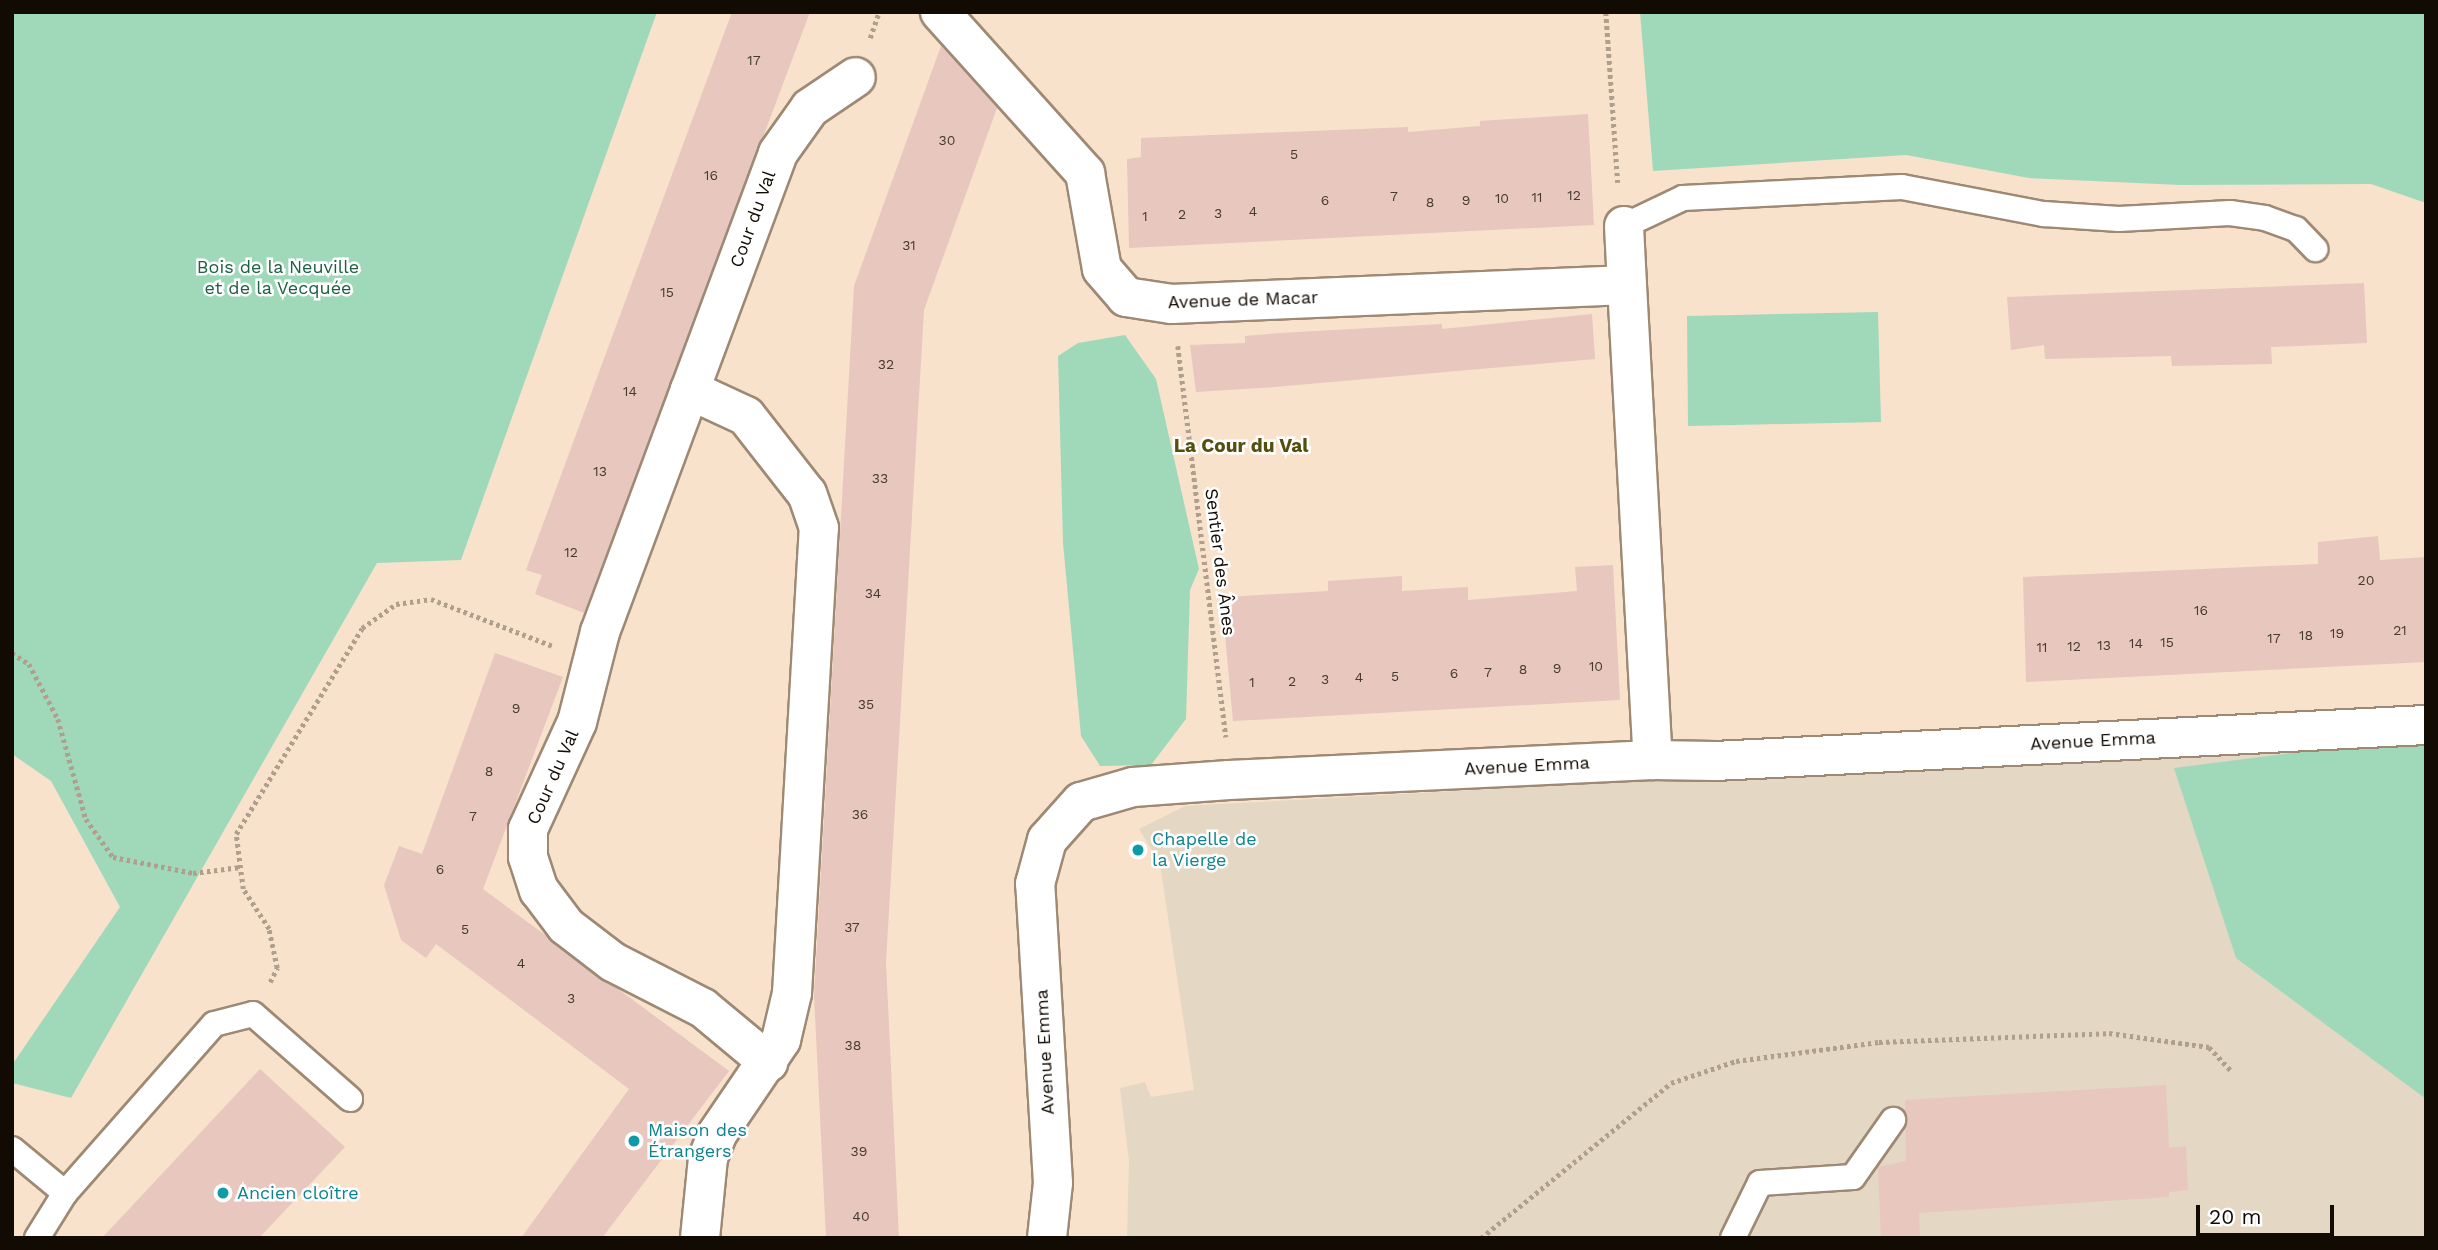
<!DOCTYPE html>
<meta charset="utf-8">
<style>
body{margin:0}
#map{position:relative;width:2438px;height:1250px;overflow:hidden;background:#f8e2cc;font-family:"Work Sans",sans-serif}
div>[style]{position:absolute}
.industrial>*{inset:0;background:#e4d7c3}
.green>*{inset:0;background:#a0d9ba}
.building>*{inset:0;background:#e7c7be}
.path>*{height:4.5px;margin-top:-2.25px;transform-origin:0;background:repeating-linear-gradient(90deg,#b09f8d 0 3.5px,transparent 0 7px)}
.roads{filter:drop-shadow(2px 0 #9d8974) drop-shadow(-2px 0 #9d8974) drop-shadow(0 2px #9d8974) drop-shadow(0 -2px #9d8974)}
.service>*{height:24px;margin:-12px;padding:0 12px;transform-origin:12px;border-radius:12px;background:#fff}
.minor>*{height:38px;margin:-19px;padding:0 19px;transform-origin:19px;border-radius:19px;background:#fff}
.dots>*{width:19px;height:19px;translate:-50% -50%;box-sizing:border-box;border:4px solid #fff;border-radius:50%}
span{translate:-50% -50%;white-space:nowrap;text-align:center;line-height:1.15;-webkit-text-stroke:5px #fff;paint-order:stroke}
.number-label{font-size:14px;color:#473a32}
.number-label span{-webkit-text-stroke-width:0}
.street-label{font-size:18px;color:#120b04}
.park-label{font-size:18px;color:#1c6142}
.culture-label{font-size:18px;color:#0d838f}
.left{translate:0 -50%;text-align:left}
.neighbourhood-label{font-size:19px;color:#544e0f;font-weight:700}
.frame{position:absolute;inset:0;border:14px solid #120b04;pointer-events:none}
.scale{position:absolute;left:2196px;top:1205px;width:138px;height:32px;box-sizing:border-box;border:4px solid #120b04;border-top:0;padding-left:9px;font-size:21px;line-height:24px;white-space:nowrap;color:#120b04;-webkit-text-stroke:5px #fff;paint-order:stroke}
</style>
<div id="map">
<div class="industrial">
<i style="clip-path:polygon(2415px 738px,2426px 777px,2426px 1238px,1127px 1238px,1129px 1161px,1120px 1088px,1145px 1082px,1151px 1097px,1194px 1090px,1160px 864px,1139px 829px,1185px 806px)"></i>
</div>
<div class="green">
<i style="clip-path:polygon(12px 12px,657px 12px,461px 560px,377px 563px,71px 1098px,12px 1083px,12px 1065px,120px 907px,51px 781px,12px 754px)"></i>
<i style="clip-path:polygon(1640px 12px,2426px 12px,2426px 203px,2371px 184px,2180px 185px,2029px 178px,1906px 155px,1653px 171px)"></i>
<i style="clip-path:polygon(1878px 312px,1881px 422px,1688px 426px,1687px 316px)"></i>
<i style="clip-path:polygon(1125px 335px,1156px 379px,1199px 569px,1190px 590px,1186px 719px,1151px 765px,1100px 766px,1081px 736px,1063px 543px,1058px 356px,1078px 343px)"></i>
<i style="clip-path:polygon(2426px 745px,2426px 1099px,2236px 958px,2174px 768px,2300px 752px)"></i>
</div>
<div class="building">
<i style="clip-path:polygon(732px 12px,810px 12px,584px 613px,535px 594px,542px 575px,526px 570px)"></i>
<i style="clip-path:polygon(941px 46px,997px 108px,924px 310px,886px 962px,899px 1238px,826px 1238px,814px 995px,854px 286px)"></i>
<i style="clip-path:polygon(1588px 114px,1594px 225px,1129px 248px,1127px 159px,1141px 157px,1141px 138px,1408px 127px,1408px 132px,1480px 126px,1480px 121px)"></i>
<i style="clip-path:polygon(2364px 283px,2367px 343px,2271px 347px,2272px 364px,2172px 366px,2171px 356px,2045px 359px,2044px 345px,2011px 350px,2007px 297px)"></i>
<i style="clip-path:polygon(1592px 314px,1595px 359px,1274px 387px,1196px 392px,1190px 345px,1245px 343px,1245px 336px,1280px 333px,1442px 324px,1442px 329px)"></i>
<i style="clip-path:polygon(2378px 536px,2380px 560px,2426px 557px,2426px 662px,2026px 682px,2023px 577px,2318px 564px,2318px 542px)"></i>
<i style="clip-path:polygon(1613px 565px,1620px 700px,1233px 721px,1222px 603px,1226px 597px,1328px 591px,1328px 581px,1402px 576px,1402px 591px,1468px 587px,1468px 600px,1577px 591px,1575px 567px)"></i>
<i style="clip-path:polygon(495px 653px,563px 677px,483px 889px,729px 1071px,602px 1238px,521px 1238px,629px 1089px,436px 944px,426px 958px,401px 940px,384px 885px,399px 846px,422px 854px)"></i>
<i style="clip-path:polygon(260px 1069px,345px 1147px,259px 1238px,102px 1238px)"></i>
<i style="clip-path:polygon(2166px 1085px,2169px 1148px,2186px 1146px,2188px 1190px,2169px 1192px,2169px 1197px,1919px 1213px,1920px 1238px,1881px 1238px,1878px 1167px,1906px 1161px,1905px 1100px)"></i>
</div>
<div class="path">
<i style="left:1606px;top:12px;width:171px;rotate:86deg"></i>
<i style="left:870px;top:38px;width:28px;rotate:-71deg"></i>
<i style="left:1178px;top:346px;width:394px;rotate:83deg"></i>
<i style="left:12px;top:653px;width:20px;rotate:33deg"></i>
<i style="left:29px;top:664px;width:62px;rotate:62.2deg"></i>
<i style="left:58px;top:719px;width:104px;rotate:74.4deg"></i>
<i style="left:86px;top:819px;width:47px;rotate:54.6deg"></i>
<i style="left:113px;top:857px;width:82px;rotate:11.3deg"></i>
<i style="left:193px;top:873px;width:48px;rotate:-7.1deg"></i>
<i style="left:270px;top:982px;width:16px;rotate:-63deg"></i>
<i style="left:277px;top:968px;width:40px;rotate:-102deg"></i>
<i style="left:269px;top:929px;width:48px;rotate:-123deg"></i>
<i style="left:243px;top:889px;width:55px;rotate:-97.3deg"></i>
<i style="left:236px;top:834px;width:241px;rotate:-58.5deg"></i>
<i style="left:362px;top:628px;width:42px;rotate:-35.2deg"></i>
<i style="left:396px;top:604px;width:35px;rotate:-8deg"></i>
<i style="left:431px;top:599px;width:131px;rotate:21.1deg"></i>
<i style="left:1481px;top:1238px;width:245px;rotate:-39.2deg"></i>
<i style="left:1671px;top:1083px;width:69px;rotate:-18.7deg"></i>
<i style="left:1736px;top:1061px;width:144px;rotate:-7.6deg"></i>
<i style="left:1879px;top:1042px;width:230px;rotate:-2.2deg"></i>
<i style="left:2109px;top:1033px;width:101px;rotate:8deg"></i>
<i style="left:2209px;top:1047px;width:34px;rotate:47deg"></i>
</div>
<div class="roads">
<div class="service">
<i style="left:1624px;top:226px;width:65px;rotate:-25.4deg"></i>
<i style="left:1683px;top:198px;width:219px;rotate:-2.9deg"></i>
<i style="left:1902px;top:187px;width:145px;rotate:10.8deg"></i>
<i style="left:2044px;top:214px;width:75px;rotate:3.8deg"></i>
<i style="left:2119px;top:219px;width:111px;rotate:-3.1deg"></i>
<i style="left:2230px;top:213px;width:35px;rotate:8deg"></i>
<i style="left:2265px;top:218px;width:33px;rotate:20deg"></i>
<i style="left:2296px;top:229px;width:28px;rotate:46deg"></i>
<i style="left:12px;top:1149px;width:69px;rotate:39.7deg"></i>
<i style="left:37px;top:1238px;width:53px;rotate:-58.1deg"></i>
<i style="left:65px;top:1193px;width:225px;rotate:-48.6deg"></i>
<i style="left:214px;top:1024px;width:40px;rotate:-14.4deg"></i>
<i style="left:253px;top:1014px;width:129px;rotate:41.2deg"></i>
<i style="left:1733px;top:1238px;width:61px;rotate:-63.9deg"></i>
<i style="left:1760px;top:1183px;width:93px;rotate:-3.7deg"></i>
<i style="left:1853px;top:1177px;width:70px;rotate:-54.9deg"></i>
</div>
<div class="minor">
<i style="left:940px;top:12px;width:217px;rotate:48deg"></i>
<i style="left:1085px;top:173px;width:97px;rotate:80deg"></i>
<i style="left:1102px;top:269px;width:37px;rotate:49deg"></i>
<i style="left:1126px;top:297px;width:47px;rotate:8.7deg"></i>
<i style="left:1172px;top:304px;width:455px;rotate:-2.4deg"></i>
<i style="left:1627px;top:285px;width:476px;rotate:86.9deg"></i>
<i style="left:1624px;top:226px;width:59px;rotate:87.1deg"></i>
<i style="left:690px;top:390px;width:258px;rotate:110.4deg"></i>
<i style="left:600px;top:632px;width:93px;rotate:104.3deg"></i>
<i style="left:577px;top:722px;width:118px;rotate:114.6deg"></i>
<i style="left:528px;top:829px;width:28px;rotate:90deg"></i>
<i style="left:528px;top:857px;width:35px;rotate:72deg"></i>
<i style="left:539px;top:890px;width:45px;rotate:53.1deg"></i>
<i style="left:566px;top:926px;width:59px;rotate:37.5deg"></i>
<i style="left:613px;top:962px;width:101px;rotate:27.1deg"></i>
<i style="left:703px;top:1008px;width:85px;rotate:39.7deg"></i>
<i style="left:700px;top:1238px;width:80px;rotate:-84.3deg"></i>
<i style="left:708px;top:1158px;width:26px;rotate:-69deg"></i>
<i style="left:717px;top:1134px;width:114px;rotate:-55.8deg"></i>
<i style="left:781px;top:1040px;width:48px;rotate:-76.8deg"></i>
<i style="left:792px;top:993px;width:466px;rotate:-86.7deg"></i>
<i style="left:819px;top:528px;width:36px;rotate:-109deg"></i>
<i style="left:807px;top:494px;width:99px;rotate:-128deg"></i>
<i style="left:746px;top:416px;width:62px;rotate:-155.1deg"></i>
<i style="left:690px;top:390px;width:253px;rotate:-69.6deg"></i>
<i style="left:778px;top:153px;width:55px;rotate:-54.6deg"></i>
<i style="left:810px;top:108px;width:55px;rotate:-34deg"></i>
<i style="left:1047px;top:1238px;width:55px;rotate:-83.8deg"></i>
<i style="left:1053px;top:1183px;width:300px;rotate:-93.4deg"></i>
<i style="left:1035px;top:884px;width:46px;rotate:-74.7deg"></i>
<i style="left:1047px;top:840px;width:51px;rotate:-48.2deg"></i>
<i style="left:1081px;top:802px;width:54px;rotate:-16.1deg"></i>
<i style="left:1133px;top:787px;width:96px;rotate:-4.2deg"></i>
<i style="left:1229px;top:780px;width:424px;rotate:-2.7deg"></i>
<i style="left:1653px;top:760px;width:62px;rotate:0.9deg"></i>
<i style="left:1715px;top:761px;width:712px;rotate:-2.9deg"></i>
</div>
</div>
<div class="dots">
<i style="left:1138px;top:850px;background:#0f9aa8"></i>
<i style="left:634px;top:1141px;background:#0f9aa8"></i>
<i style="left:223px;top:1193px;background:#0f9aa8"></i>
</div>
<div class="number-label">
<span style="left:754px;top:60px">17</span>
<span style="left:947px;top:140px">30</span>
<span style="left:1294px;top:154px">5</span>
<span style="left:711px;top:175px">16</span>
<span style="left:1574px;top:195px">12</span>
<span style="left:1394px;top:196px">7</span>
<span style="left:1537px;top:197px">11</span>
<span style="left:1502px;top:198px">10</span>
<span style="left:1325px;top:200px">6</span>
<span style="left:1466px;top:200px">9</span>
<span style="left:1430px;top:202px">8</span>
<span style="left:1253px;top:211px">4</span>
<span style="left:1218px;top:213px">3</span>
<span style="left:1182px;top:214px">2</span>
<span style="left:1145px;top:216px">1</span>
<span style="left:909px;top:245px">31</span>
<span style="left:667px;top:292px">15</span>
<span style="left:886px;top:364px">32</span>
<span style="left:630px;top:391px">14</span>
<span style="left:600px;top:471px">13</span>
<span style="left:880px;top:478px">33</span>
<span style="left:571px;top:552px">12</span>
<span style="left:2366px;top:580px">20</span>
<span style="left:873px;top:593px">34</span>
<span style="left:2201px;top:610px">16</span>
<span style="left:2400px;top:630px">21</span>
<span style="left:2337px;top:633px">19</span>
<span style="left:2306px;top:635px">18</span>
<span style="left:2274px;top:638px">17</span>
<span style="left:2167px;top:642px">15</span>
<span style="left:2136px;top:643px">14</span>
<span style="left:2104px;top:645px">13</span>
<span style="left:2074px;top:646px">12</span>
<span style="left:2042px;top:647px">11</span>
<span style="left:1596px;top:666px">10</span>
<span style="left:1557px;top:668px">9</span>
<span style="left:1523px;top:669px">8</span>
<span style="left:1488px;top:672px">7</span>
<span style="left:1454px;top:673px">6</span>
<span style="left:1395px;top:676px">5</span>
<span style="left:1359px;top:677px">4</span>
<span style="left:1325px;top:679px">3</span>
<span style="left:1292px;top:681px">2</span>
<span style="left:1252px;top:682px">1</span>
<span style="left:866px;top:704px">35</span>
<span style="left:516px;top:708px">9</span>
<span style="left:489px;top:771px">8</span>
<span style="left:860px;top:814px">36</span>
<span style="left:473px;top:816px">7</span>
<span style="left:440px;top:869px">6</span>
<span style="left:852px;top:927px">37</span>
<span style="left:465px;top:929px">5</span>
<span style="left:521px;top:963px">4</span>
<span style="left:571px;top:998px">3</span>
<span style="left:853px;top:1045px">38</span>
<span style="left:859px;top:1151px">39</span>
<span style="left:861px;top:1216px">40</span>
</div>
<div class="street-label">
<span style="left:753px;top:219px;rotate:-70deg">Cour du Val</span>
<span style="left:1243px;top:300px;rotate:-2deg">Avenue de Macar</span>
<span style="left:1220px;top:562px;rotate:83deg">Sentier des Ânes</span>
<span style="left:2093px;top:741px;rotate:-3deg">Avenue Emma</span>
<span style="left:1527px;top:766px;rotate:-3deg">Avenue Emma</span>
<span style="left:553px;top:777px;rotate:-66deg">Cour du Val</span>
<span style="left:1045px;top:1052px;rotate:-93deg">Avenue Emma</span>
</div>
<div class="park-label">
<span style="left:278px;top:278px">Bois de la Neuville<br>et de la Vecquée</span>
</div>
<div class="culture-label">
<span class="left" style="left:1152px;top:850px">Chapelle de<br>la Vierge</span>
<span class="left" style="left:648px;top:1141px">Maison des<br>Étrangers</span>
<span class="left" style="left:237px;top:1193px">Ancien cloître</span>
</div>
<div class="neighbourhood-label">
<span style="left:1241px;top:446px">La Cour du Val</span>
</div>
<div class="frame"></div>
<div class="scale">20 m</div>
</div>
